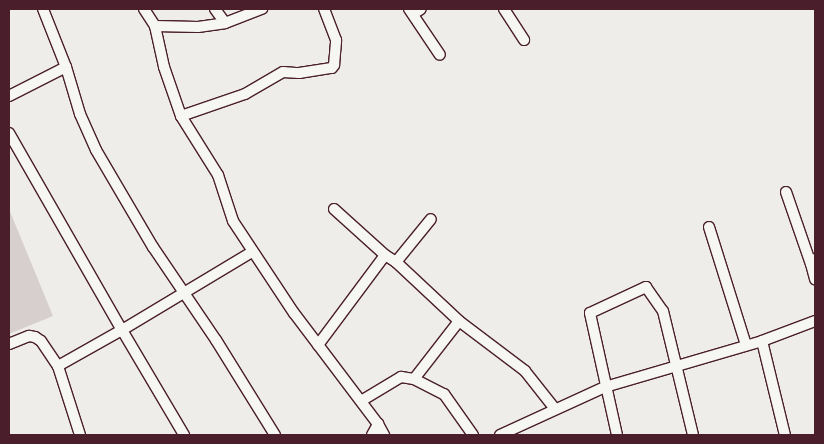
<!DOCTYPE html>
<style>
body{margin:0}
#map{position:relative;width:824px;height:444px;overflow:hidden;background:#efedea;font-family:Delius,sans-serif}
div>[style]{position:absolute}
.green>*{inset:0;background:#d7cfce}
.roads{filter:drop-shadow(1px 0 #4a1f2b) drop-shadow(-1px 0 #4a1f2b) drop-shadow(0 1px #4a1f2b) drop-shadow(0 -1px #4a1f2b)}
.minor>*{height:10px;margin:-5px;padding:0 5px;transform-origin:5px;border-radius:5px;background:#f6f6f2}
span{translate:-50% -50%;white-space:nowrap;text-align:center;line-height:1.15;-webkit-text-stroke:4px #f6f6f2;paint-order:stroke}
.frame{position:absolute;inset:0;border:10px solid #4a1f2b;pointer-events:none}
</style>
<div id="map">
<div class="green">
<i style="clip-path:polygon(9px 209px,53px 316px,9px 334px)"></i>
</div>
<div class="roads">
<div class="minor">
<i style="left:43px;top:9px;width:62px;rotate:68.4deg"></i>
<i style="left:66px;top:67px;width:49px;rotate:73.4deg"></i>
<i style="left:80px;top:114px;width:39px;rotate:66deg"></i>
<i style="left:96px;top:150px;width:113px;rotate:59.6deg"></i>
<i style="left:153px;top:247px;width:112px;rotate:55.9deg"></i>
<i style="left:216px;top:340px;width:112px;rotate:58.2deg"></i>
<i style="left:144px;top:9px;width:20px;rotate:57deg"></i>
<i style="left:155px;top:26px;width:42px;rotate:77.6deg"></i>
<i style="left:164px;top:67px;width:52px;rotate:70.9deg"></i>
<i style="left:181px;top:116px;width:70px;rotate:57.9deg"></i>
<i style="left:218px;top:175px;width:48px;rotate:71.9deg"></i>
<i style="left:233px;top:221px;width:110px;rotate:56.5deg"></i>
<i style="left:294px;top:313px;width:139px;rotate:52.9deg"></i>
<i style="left:378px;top:424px;width:13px;rotate:61deg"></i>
<i style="left:215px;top:9px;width:17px;rotate:54deg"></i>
<i style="left:409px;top:9px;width:55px;rotate:56deg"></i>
<i style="left:504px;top:9px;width:37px;rotate:57deg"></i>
<i style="left:413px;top:14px;width:9px;rotate:-32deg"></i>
<i style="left:155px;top:26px;width:43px;rotate:1.3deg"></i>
<i style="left:198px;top:27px;width:27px;rotate:-8deg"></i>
<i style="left:225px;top:23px;width:40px;rotate:-21deg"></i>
<i style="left:9px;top:96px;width:64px;rotate:-27deg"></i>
<i style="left:181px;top:116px;width:68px;rotate:-19deg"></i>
<i style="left:245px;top:94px;width:44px;rotate:-30.1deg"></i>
<i style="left:283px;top:72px;width:16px;rotate:4deg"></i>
<i style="left:299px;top:73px;width:33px;rotate:-9deg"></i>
<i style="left:332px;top:68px;width:4px;rotate:-56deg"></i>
<i style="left:334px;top:65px;width:25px;rotate:-85deg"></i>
<i style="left:336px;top:40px;width:33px;rotate:-111deg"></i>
<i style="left:9px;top:133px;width:227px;rotate:60.2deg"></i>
<i style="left:122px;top:330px;width:152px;rotate:-31deg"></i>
<i style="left:786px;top:192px;width:76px;rotate:70.9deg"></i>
<i style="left:334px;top:209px;width:69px;rotate:42deg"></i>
<i style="left:385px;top:255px;width:13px;rotate:32deg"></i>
<i style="left:396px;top:262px;width:86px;rotate:43.1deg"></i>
<i style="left:459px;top:321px;width:83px;rotate:37.1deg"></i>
<i style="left:525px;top:371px;width:48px;rotate:51.7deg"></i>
<i style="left:709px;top:227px;width:124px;rotate:72.6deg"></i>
<i style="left:815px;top:259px;width:6px;rotate:129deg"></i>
<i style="left:811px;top:264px;width:16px;rotate:75deg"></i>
<i style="left:396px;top:262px;width:55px;rotate:-50.9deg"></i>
<i style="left:762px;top:341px;width:97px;rotate:76.3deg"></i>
<i style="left:9px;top:344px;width:22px;rotate:-22deg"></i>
<i style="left:29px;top:336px;width:6px;rotate:9deg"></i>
<i style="left:35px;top:337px;width:7px;rotate:34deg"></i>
<i style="left:41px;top:341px;width:30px;rotate:56deg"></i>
<i style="left:318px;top:345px;width:112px;rotate:-53.3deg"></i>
<i style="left:414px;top:379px;width:73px;rotate:-52.2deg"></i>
<i style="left:361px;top:401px;width:47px;rotate:-31deg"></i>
<i style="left:401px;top:377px;width:13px;rotate:9deg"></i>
<i style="left:414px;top:379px;width:34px;rotate:27deg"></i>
<i style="left:444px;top:394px;width:50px;rotate:54.7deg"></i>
<i style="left:80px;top:435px;width:72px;rotate:-107.7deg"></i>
<i style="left:58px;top:366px;width:73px;rotate:-29.4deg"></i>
<i style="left:122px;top:330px;width:122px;rotate:59.4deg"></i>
<i style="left:372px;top:435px;width:13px;rotate:-61deg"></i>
<i style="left:500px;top:435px;width:115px;rotate:-24.6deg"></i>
<i style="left:605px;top:387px;width:164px;rotate:-16.3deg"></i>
<i style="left:762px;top:341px;width:57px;rotate:-20.7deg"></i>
<i style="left:617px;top:435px;width:125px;rotate:-102.5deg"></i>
<i style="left:590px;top:313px;width:62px;rotate:-24.9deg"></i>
<i style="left:646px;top:287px;width:29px;rotate:55deg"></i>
<i style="left:663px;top:311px;width:128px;rotate:76.4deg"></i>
</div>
</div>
<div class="frame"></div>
</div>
